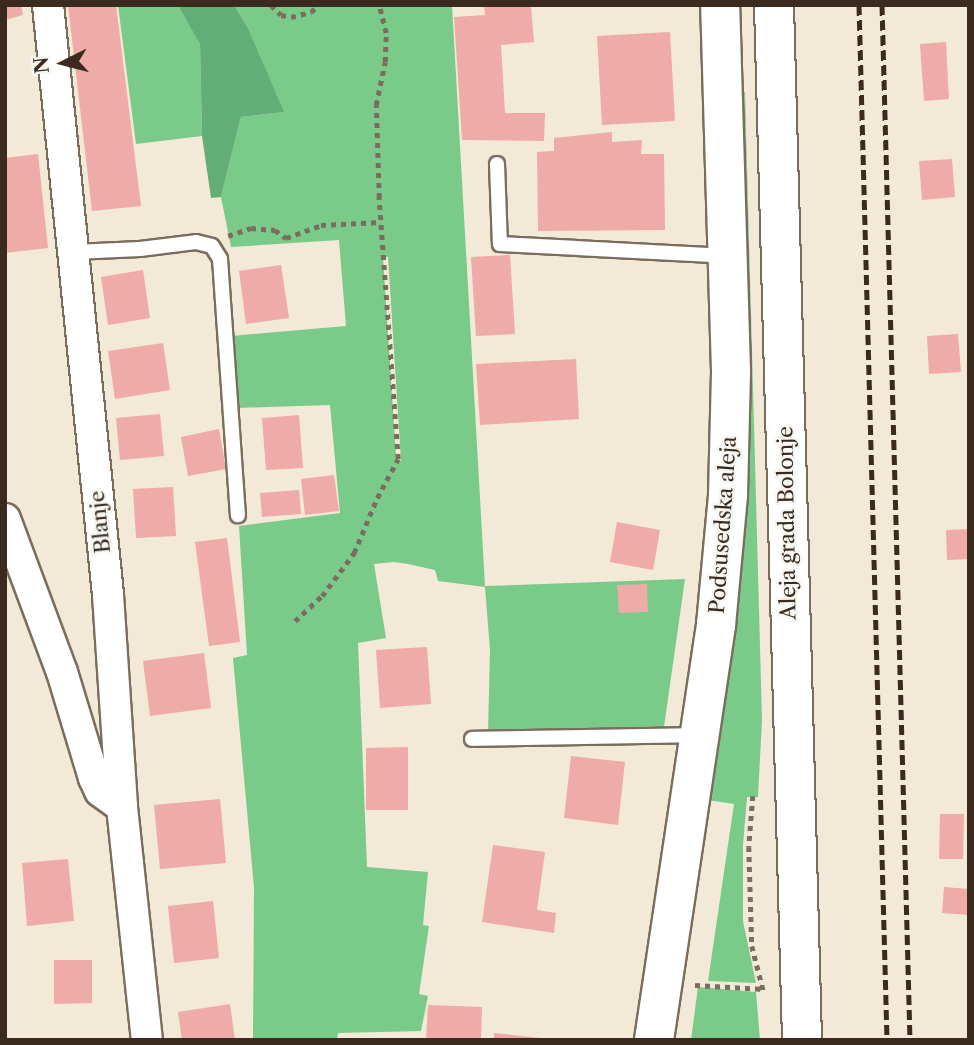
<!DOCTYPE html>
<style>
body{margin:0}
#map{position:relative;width:974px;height:1045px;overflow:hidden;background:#f2e9d6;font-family:"Libre Caslon Text",serif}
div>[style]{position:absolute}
.green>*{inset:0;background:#7aca8a}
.forest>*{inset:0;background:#63ae76}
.building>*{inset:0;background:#eeaba7}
.path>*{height:4.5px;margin-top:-2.25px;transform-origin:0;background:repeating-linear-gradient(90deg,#7b6d5e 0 5px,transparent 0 10px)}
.roads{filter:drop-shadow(2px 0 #7b6d5e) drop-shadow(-2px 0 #7b6d5e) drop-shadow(0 2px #7b6d5e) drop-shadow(0 -2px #7b6d5e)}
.lane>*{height:14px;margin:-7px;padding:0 7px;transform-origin:7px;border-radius:7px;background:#fff}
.street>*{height:30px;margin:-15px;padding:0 15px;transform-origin:15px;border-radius:15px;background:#fff}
.secondary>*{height:38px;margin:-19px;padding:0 19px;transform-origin:19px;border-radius:19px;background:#fff}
.rail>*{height:5px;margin-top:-2.5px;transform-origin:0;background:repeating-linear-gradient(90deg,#3b2a1e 0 10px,transparent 0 15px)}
span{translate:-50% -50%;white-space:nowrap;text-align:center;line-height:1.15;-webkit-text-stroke:5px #f6f6f2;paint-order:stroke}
.street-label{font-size:21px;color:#3b2a1e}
.frame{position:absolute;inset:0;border:7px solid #3b2a1e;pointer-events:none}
.north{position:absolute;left:28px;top:28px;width:70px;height:70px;-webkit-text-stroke:5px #f6f6f2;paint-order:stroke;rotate:264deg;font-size:19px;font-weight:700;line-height:28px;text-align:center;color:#3b2a1e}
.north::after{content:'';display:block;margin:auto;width:24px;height:32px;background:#3b2a1e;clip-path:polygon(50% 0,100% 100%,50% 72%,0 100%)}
</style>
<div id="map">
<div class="green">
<i style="clip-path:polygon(118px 5px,178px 5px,184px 11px,200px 44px,202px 136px,136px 144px)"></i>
<i style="clip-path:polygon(evenodd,234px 5px,452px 5px,485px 586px,685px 579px,664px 727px,488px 732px,490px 650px,485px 587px,438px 581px,435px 570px,408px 564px,394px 562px,374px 564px,386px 638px,358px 643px,367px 867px,428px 872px,423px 925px,429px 926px,419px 994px,428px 996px,421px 1031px,338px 1033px,337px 1040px,253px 1040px,254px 887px,233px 658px,247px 655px,239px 526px,340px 513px,330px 405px,235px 408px,231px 336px,346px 326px,339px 240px,231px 247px,221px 197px,241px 117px,283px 112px,248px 28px,234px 5px,383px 257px,388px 257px,401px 461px,396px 456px,383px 257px)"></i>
<i style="clip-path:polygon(745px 92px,762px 720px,758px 797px,747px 797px,743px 845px,743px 921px,756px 983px,708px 981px,734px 804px,708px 800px,740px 93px)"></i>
<i style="clip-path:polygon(698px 987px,756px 992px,760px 1040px,691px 1040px)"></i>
</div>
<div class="forest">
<i style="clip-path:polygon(178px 5px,234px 5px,248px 28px,284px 112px,241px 117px,221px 197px,211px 198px,202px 136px,200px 44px)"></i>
</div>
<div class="building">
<i style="clip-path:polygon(5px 5px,21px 5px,23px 15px,5px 20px)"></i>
<i style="clip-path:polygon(68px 5px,116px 5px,141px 206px,92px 211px)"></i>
<i style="clip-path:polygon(484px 5px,531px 5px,534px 42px,501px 45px,505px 113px,545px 113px,544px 141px,462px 140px,454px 17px,485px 15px)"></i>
<i style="clip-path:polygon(670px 32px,675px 121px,602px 125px,597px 36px)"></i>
<i style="clip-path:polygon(946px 42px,949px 99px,924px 101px,920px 44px)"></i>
<i style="clip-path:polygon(612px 132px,612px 142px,642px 140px,641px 154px,664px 154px,665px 230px,538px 231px,537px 152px,554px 151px,554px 138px)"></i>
<i style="clip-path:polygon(38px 154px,48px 248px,5px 253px,5px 158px)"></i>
<i style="clip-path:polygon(952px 159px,955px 197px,922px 200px,919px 161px)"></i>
<i style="clip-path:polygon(510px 255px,515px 334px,476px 336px,471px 257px)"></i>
<i style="clip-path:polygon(281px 265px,289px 318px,246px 324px,239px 271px)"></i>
<i style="clip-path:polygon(143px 270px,150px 318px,108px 325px,101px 277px)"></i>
<i style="clip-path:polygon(958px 334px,961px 372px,929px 374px,927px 336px)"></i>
<i style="clip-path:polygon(163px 343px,170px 390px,115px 399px,108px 351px)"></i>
<i style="clip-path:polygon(576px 359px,579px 419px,480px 425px,476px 364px)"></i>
<i style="clip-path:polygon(160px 414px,164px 456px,120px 460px,116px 418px)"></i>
<i style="clip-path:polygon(299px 415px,303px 468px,266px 470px,262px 418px)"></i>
<i style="clip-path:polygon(219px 429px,226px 469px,188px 476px,181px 437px)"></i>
<i style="clip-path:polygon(334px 475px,339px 511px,305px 515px,301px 479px)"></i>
<i style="clip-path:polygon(173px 487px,176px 536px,136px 538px,133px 489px)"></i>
<i style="clip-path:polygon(299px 490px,301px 514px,262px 517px,260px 493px)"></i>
<i style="clip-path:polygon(617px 522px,660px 530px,653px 570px,610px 562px)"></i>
<i style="clip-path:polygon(969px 529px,969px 559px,947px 560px,946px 530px)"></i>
<i style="clip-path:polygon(227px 538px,240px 642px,209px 646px,195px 542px)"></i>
<i style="clip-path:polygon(647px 584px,648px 612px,619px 613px,617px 585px)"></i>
<i style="clip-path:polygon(427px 647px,431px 704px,380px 708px,376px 650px)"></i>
<i style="clip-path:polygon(204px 653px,211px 708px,150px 716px,143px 661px)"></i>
<i style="clip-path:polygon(408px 747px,408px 810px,366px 810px,366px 748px)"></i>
<i style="clip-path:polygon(571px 756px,625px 762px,618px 825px,564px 818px)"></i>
<i style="clip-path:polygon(220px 799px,226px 863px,160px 869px,154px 805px)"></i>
<i style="clip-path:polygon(940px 814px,964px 814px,963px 859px,939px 859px)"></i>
<i style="clip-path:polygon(493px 845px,545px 852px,537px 910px,556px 913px,554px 933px,482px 922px)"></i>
<i style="clip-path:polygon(68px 859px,74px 921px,27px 926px,22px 863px)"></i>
<i style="clip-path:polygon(944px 887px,969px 889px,969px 915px,942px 913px)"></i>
<i style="clip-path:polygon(213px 901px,219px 958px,174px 963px,168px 906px)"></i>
<i style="clip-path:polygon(54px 960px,92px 960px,92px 1003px,54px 1004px)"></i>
<i style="clip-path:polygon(230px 1004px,235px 1040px,182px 1040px,178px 1012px)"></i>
<i style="clip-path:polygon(428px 1005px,482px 1007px,481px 1040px,426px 1040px)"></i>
<i style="clip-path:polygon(494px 1033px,540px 1038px,539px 1040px,494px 1040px)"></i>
</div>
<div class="path">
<i style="left:271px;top:5px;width:14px;rotate:45deg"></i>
<i style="left:281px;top:15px;width:10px;rotate:11deg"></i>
<i style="left:291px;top:17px;width:21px;rotate:-14deg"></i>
<i style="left:311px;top:12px;width:10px;rotate:-45deg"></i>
<i style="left:228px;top:236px;width:24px;rotate:-19deg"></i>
<i style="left:251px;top:228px;width:24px;rotate:5deg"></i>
<i style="left:275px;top:230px;width:14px;rotate:36deg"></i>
<i style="left:286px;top:238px;width:37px;rotate:-20deg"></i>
<i style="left:321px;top:225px;width:60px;rotate:-2.9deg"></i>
<i style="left:295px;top:621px;width:37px;rotate:-43deg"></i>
<i style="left:322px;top:596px;width:54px;rotate:-53.3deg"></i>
<i style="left:354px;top:553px;width:60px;rotate:-67.3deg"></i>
<i style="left:377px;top:498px;width:44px;rotate:-61.7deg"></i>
<i style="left:398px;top:459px;width:262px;rotate:-94.2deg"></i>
<i style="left:379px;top:198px;width:93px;rotate:-91.8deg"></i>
<i style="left:376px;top:105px;width:44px;rotate:-78.2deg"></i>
<i style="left:385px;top:62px;width:29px;rotate:-88deg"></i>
<i style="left:386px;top:33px;width:29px;rotate:-104deg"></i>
<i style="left:753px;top:796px;width:51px;rotate:94.5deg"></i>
<i style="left:749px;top:847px;width:99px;rotate:88.3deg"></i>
<i style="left:752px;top:946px;width:49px;rotate:75.7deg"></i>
<i style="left:695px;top:985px;width:69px;rotate:3.3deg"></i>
</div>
<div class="roads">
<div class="lane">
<i style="left:497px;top:164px;width:80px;rotate:87.9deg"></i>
<i style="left:500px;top:244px;width:227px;rotate:3deg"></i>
<i style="left:74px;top:252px;width:66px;rotate:-2.6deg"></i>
<i style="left:140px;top:249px;width:56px;rotate:-7.1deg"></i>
<i style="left:196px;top:242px;width:16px;rotate:14deg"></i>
<i style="left:212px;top:246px;width:15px;rotate:58deg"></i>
<i style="left:220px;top:259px;width:257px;rotate:86deg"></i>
<i style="left:472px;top:739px;width:225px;rotate:-1deg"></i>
</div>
<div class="street">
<i style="left:48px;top:5px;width:593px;rotate:84.19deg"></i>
<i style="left:108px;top:595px;width:212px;rotate:86.2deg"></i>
<i style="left:122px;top:807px;width:234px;rotate:83.9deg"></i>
<i style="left:5px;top:519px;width:163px;rotate:69.6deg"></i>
<i style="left:62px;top:672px;width:111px;rotate:73.2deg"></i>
<i style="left:94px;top:778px;width:14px;rotate:65deg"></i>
<i style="left:100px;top:791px;width:27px;rotate:36deg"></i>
</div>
<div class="secondary">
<i style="left:774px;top:5px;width:1035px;rotate:88.45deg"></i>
<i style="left:654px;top:1040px;width:420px;rotate:-81.5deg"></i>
<i style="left:716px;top:625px;width:131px;rotate:-84.7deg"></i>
<i style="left:728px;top:495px;width:124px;rotate:-88.6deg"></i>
<i style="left:731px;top:371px;width:366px;rotate:-91.7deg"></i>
</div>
</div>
<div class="rail">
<i style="left:859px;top:5px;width:1035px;rotate:88.45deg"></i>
<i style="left:882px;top:5px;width:1035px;rotate:88.45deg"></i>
</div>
<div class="street-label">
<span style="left:100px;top:522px;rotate:-96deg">Blanje</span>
<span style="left:787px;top:523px;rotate:-91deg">Aleja grada Bolonje</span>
<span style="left:723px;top:525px;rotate:-86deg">Podsusedska aleja</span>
</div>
<div class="frame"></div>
<div class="north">N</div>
</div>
